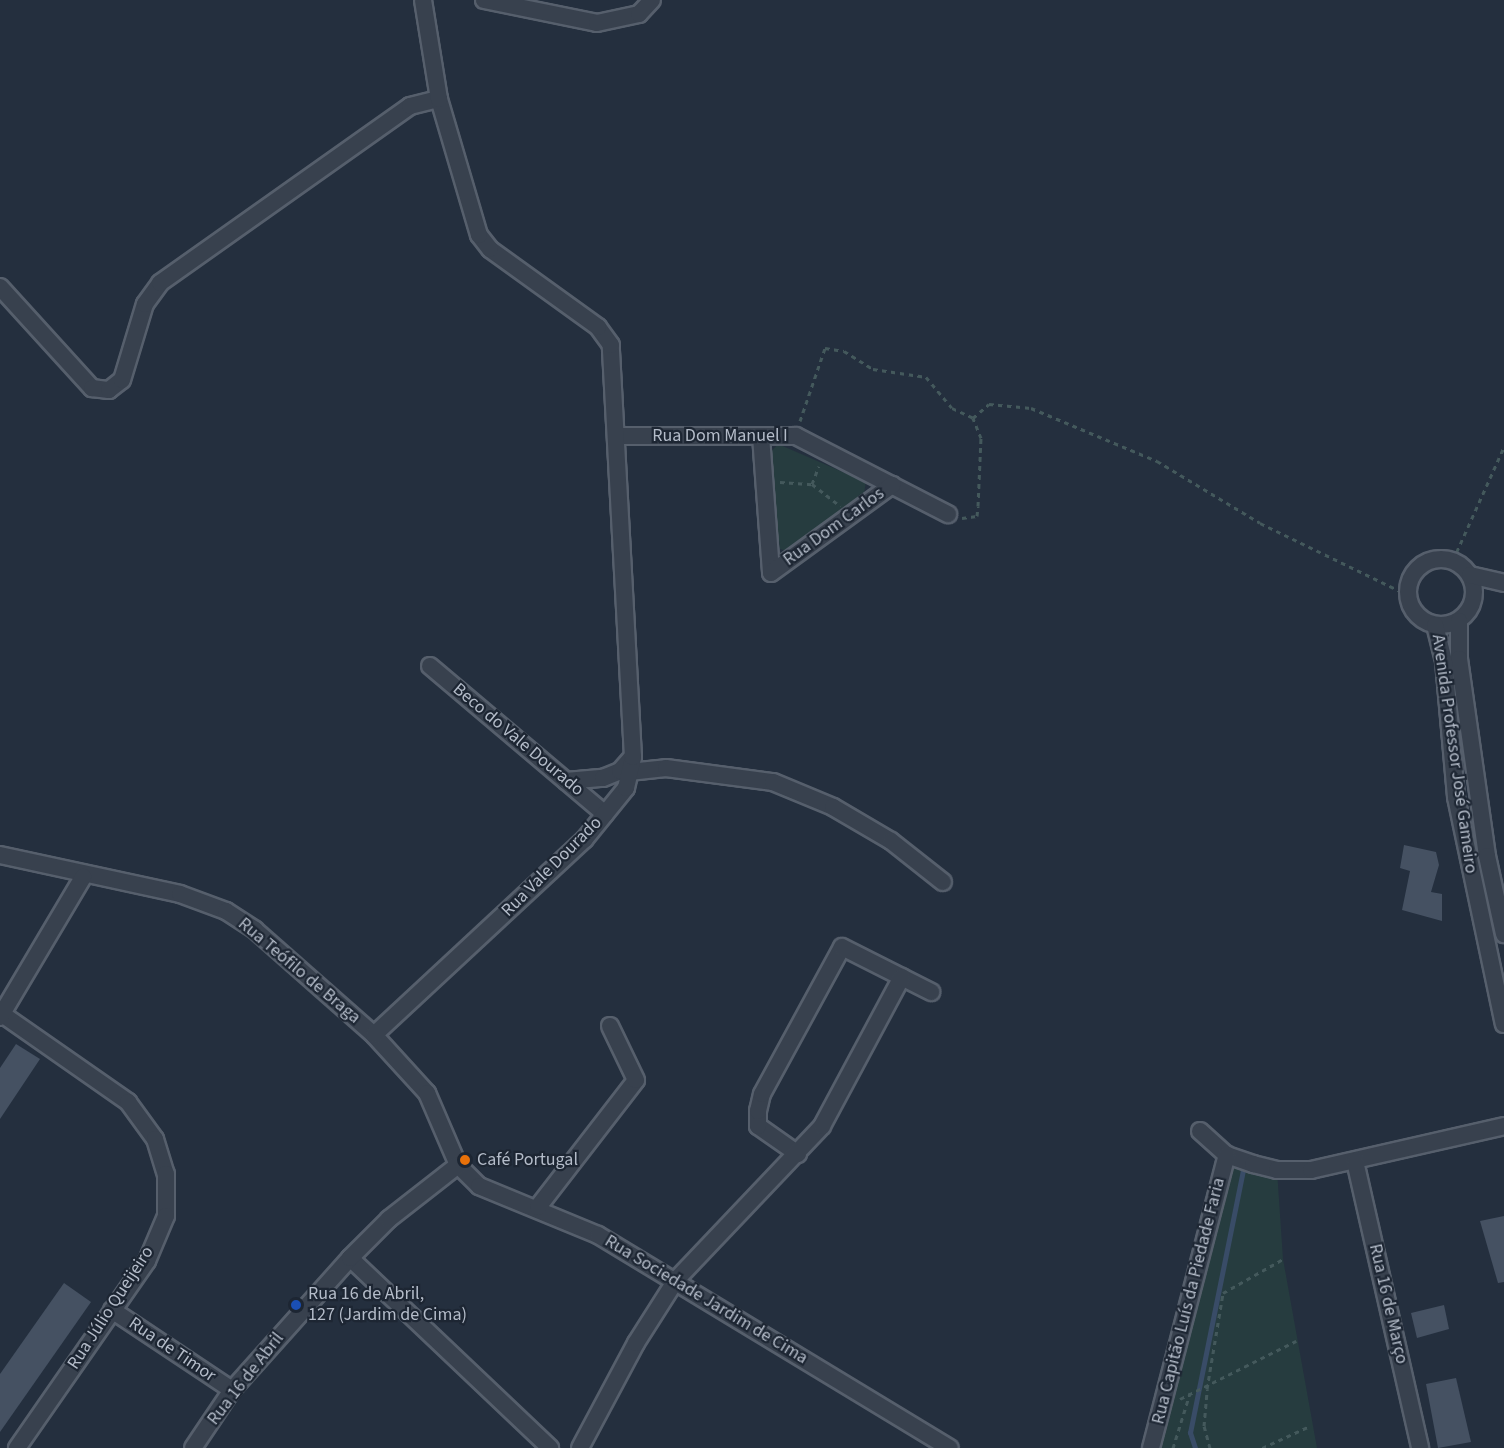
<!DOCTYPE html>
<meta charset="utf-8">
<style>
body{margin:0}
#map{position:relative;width:1504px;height:1448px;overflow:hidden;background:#242f3e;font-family:"Source Sans 3",sans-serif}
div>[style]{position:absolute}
.green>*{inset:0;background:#263c3f}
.stream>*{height:4.5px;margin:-2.25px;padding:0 2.25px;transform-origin:2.25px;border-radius:2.25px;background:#394c67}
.building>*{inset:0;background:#455162}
.path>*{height:3px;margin-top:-1.5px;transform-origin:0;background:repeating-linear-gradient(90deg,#44595c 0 4.5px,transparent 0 9px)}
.roads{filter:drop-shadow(2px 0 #565f6c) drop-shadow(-2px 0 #565f6c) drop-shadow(0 2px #565f6c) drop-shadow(0 -2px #565f6c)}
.minor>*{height:16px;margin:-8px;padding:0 8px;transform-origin:8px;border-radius:8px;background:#38414e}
.minor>.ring{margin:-8px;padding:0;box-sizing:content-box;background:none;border:16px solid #38414e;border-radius:50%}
.dots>*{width:16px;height:16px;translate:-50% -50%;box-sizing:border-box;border:3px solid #1d2633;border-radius:50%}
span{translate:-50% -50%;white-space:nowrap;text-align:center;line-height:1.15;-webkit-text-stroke:4.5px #1d2633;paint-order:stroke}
.street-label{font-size:18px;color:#b4bcc9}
.poi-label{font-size:18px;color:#b4bcc9}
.left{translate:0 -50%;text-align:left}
</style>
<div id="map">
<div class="green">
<i style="clip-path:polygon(778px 444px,866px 482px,863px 499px,787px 551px,780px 549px,769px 454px)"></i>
<i style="clip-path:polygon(1227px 1155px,1277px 1170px,1283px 1259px,1317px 1448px,1151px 1448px)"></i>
</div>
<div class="stream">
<i style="left:1195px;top:1448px;width:16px;rotate:-108deg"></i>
<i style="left:1190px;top:1433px;width:272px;rotate:-78.6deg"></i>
</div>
<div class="building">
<i style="clip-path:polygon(1404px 845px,1436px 852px,1439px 865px,1431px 892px,1442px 894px,1442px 921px,1402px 910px,1410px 871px,1400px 868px)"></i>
<i style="clip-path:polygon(16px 1044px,40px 1059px,0 1119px,0 1068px)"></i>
<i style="clip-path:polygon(1504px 1216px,1504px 1282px,1498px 1283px,1480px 1221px)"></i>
<i style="clip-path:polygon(64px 1283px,91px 1302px,0 1432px,0 1374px)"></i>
<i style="clip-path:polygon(1444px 1305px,1449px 1329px,1417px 1338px,1411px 1313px)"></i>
<i style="clip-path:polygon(1456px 1378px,1471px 1442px,1438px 1448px,1426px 1384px)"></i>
</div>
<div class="path">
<i style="left:800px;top:421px;width:77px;rotate:-71.1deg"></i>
<i style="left:825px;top:348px;width:19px;rotate:9deg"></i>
<i style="left:844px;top:351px;width:34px;rotate:32deg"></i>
<i style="left:873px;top:369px;width:54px;rotate:8.6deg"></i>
<i style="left:926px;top:377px;width:40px;rotate:50deg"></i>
<i style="left:952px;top:408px;width:23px;rotate:25deg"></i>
<i style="left:780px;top:482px;width:32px;rotate:4deg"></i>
<i style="left:812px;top:484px;width:36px;rotate:38deg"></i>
<i style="left:812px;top:484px;width:19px;rotate:-69deg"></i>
<i style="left:962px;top:518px;width:15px;rotate:-8deg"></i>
<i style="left:977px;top:516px;width:10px;rotate:-84deg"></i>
<i style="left:978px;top:506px;width:68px;rotate:-87.5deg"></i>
<i style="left:981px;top:438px;width:22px;rotate:-112deg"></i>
<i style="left:973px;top:418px;width:21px;rotate:-41deg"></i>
<i style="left:989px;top:404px;width:42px;rotate:5.4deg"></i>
<i style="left:1031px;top:408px;width:137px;rotate:22.8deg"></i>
<i style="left:1157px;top:461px;width:120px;rotate:31deg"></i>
<i style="left:1260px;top:523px;width:165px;rotate:25.9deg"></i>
<i style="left:1453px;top:560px;width:124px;rotate:-65.7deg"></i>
<i style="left:1180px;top:1399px;width:130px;rotate:-26.6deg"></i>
<i style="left:1173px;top:1448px;width:58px;rotate:-72.8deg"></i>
<i style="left:1210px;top:1448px;width:23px;rotate:-105deg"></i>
<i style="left:1204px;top:1426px;width:37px;rotate:-85deg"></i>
<i style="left:1207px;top:1389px;width:97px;rotate:-80.5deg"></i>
<i style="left:1223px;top:1293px;width:69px;rotate:-29.5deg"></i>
<i style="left:1262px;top:1448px;width:53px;rotate:-24.6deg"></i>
</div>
<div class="roads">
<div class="minor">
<i style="left:484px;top:0;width:115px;rotate:11.5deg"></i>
<i style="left:597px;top:23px;width:43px;rotate:-12.1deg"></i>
<i style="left:639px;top:14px;width:19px;rotate:-47deg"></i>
<i style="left:0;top:287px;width:137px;rotate:47.7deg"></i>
<i style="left:92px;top:388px;width:17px;rotate:7deg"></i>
<i style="left:109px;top:390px;width:16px;rotate:-38deg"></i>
<i style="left:122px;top:380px;width:79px;rotate:-73.2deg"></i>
<i style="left:145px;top:304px;width:26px;rotate:-54deg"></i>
<i style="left:160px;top:283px;width:306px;rotate:-35.3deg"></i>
<i style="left:410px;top:106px;width:30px;rotate:-14deg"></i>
<i style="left:618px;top:436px;width:178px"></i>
<i style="left:796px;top:436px;width:171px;rotate:27.2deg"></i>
<i style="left:761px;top:436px;width:137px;rotate:85.8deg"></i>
<i style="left:771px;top:573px;width:150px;rotate:-36deg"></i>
<i class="ring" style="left:1408px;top:559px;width:50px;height:50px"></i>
<i style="left:1470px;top:575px;width:35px;rotate:13deg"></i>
<i style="left:1459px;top:621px;width:38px;rotate:90deg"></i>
<i style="left:1459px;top:659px;width:199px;rotate:81.9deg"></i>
<i style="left:1487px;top:856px;width:80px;rotate:77.7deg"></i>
<i style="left:1435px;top:625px;width:38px;rotate:76deg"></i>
<i style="left:1444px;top:662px;width:136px;rotate:84.9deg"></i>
<i style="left:1456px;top:797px;width:232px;rotate:78.1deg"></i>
<i style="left:430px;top:666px;width:229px;rotate:40.2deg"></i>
<i style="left:629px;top:772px;width:37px;rotate:-6deg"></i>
<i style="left:666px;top:768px;width:108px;rotate:7.5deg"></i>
<i style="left:773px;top:782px;width:65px;rotate:22.6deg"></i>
<i style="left:833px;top:807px;width:67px;rotate:30.4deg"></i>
<i style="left:891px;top:841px;width:66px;rotate:38.3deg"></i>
<i style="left:566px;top:781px;width:37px;rotate:-5deg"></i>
<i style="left:603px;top:778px;width:18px;rotate:-22deg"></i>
<i style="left:620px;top:771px;width:18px;rotate:-49deg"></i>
<i style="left:0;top:855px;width:184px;rotate:12.2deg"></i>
<i style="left:180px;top:894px;width:49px;rotate:20.3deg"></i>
<i style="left:226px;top:911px;width:35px;rotate:33deg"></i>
<i style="left:255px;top:930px;width:159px;rotate:41.4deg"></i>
<i style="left:374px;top:1035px;width:79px;rotate:47.6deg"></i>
<i style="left:427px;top:1093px;width:78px;rotate:66.7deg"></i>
<i style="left:458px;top:1165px;width:30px;rotate:45deg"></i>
<i style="left:479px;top:1186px;width:129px;rotate:22.4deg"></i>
<i style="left:598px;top:1235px;width:411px;rotate:31.2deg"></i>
<i style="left:2px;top:1014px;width:154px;rotate:34.9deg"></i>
<i style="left:128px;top:1102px;width:46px;rotate:53.9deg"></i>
<i style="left:155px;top:1139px;width:37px;rotate:73deg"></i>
<i style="left:166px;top:1174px;width:42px;rotate:90deg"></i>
<i style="left:166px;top:1216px;width:49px;rotate:112.9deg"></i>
<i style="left:147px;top:1261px;width:228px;rotate:124.8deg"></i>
<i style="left:0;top:1017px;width:163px;rotate:-59.3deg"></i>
<i style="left:374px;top:1035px;width:287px;rotate:-42.9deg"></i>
<i style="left:584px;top:840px;width:67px;rotate:-51.1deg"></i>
<i style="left:626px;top:788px;width:32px;rotate:-77deg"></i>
<i style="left:633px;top:757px;width:413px;rotate:-93.1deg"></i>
<i style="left:611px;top:345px;width:22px;rotate:-126deg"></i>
<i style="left:598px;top:327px;width:133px;rotate:-144.2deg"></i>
<i style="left:490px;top:249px;width:18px;rotate:-128deg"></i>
<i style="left:479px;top:235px;width:142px;rotate:-106.4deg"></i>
<i style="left:439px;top:99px;width:100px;rotate:-99.2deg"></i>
<i style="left:1200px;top:1131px;width:36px;rotate:42deg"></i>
<i style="left:1227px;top:1155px;width:28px;rotate:19deg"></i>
<i style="left:1253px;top:1164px;width:25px;rotate:14deg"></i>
<i style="left:1277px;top:1170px;width:34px"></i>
<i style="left:1311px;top:1170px;width:198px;rotate:-12.8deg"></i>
<i style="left:798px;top:1154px;width:49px;rotate:-145deg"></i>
<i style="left:758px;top:1126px;width:15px;rotate:-90deg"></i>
<i style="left:758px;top:1111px;width:17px;rotate:-77deg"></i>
<i style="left:762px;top:1094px;width:167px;rotate:-61.4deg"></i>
<i style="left:842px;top:947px;width:100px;rotate:26.8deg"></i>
<i style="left:1355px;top:1161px;width:294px;rotate:77.2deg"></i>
<i style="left:538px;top:1207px;width:160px;rotate:-52.3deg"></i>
<i style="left:636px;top:1080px;width:60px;rotate:-115.7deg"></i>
<i style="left:350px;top:1258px;width:276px;rotate:43.5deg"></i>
<i style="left:112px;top:1310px;width:144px;rotate:33.7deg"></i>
<i style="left:193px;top:1448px;width:70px;rotate:-56.1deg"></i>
<i style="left:232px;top:1390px;width:177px;rotate:-48.2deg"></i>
<i style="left:350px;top:1258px;width:55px;rotate:-45deg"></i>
<i style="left:389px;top:1219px;width:88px;rotate:-38deg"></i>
<i style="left:580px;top:1448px;width:119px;rotate:-61.9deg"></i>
<i style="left:636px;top:1343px;width:75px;rotate:-57.6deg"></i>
<i style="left:676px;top:1280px;width:212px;rotate:-46.5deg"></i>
<i style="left:822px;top:1126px;width:169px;rotate:-61.8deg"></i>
<i style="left:1151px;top:1448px;width:303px;rotate:-75.5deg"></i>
</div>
</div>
<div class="dots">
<i style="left:465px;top:1160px;background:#e8710a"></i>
<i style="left:296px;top:1305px;background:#1a4fb4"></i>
</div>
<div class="street-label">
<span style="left:720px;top:436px">Rua Dom Manuel I</span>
<span style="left:834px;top:527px;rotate:-36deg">Rua Dom Carlos</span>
<span style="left:518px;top:740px;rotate:40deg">Beco do Vale Dourado</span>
<span style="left:1454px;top:754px;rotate:82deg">Avenida Professor José Gameiro</span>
<span style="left:552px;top:867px;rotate:-45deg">Rua Vale Dourado</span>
<span style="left:299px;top:971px;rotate:40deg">Rua Teófilo de Braga</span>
<span style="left:706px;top:1300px;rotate:31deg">Rua Sociedade Jardim de Cima</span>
<span style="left:1189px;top:1301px;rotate:-76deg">Rua Capitão Luís da Piedade Faria</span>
<span style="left:1388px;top:1304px;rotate:77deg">Rua 16 de Março</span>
<span style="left:111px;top:1308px;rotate:-57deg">Rua Júlio Queijeiro</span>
<span style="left:172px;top:1350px;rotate:34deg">Rua de Timor</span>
<span style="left:246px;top:1379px;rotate:-52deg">Rua 16 de Abril</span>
</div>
<div class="poi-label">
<span class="left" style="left:477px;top:1160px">Café Portugal</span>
<span class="left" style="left:308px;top:1305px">Rua 16 de Abril,<br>127 (Jardim de Cima)</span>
</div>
</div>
